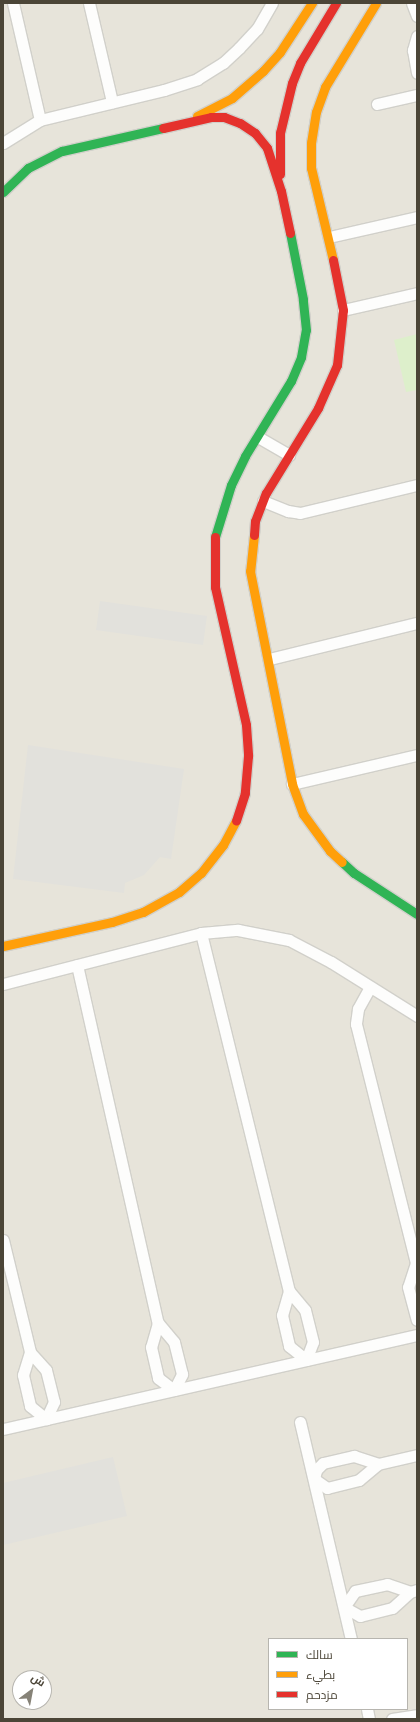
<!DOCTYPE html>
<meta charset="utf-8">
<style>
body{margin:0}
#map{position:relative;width:420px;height:1722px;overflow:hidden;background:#f3f2ed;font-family:"Fira Sans Condensed",Cairo,sans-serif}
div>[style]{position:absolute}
.residential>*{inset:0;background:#e7e4da}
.green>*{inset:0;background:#ddefcb}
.parking>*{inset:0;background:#e2e1dc}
.roads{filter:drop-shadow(1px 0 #d1d0ca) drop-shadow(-1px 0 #d1d0ca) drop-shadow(0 1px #d1d0ca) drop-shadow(0 -1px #d1d0ca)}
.street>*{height:11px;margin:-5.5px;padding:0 5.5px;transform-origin:5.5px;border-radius:5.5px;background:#fdfdfc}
.fast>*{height:9px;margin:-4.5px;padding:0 4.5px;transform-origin:4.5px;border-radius:4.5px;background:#30b455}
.slow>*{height:9px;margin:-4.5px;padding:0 4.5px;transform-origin:4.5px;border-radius:4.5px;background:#ff9f0a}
.jam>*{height:9px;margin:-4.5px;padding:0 4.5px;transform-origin:4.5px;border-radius:4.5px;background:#e5322d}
span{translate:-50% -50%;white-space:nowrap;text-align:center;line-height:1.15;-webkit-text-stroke:3px #fff;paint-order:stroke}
.frame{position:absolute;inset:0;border:4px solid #4b4537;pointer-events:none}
.legend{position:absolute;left:268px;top:1638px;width:140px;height:72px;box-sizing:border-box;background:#fff;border:1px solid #b7b5af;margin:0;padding:5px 7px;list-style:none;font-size:12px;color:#4b4537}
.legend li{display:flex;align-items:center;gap:8px;height:20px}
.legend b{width:20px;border:1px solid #b7b5af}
.north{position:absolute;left:12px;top:1670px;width:40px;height:40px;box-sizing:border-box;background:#fff;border:1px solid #b7b5af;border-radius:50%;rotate:32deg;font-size:11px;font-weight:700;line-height:16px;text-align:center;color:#4b4537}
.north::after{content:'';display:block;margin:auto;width:14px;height:18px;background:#868277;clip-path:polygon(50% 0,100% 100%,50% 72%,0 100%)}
</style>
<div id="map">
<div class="residential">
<i style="clip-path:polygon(evenodd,3px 3px,417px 3px,417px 1719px,3px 1719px,3px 3px,269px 1639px,407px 1639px,407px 1709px,269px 1709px,269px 1639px,3px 3px,20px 1678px,44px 1678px,44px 1702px,20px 1702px,20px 1678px)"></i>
</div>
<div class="green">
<i style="clip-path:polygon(417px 334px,417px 390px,406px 392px,394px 340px)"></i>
</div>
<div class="parking">
<i style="clip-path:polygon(100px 601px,207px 616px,203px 645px,96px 630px)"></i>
<i style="clip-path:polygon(28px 745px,184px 769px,171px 859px,160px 857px,144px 875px,125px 883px,124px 893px,13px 879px)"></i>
<i style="clip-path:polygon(113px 1457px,127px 1516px,3px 1545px,3px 1483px)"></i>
</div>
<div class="roads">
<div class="street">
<i style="left:13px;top:3px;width:120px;rotate:77deg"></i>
<i style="left:89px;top:3px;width:102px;rotate:76.9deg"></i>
<i style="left:412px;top:3px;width:14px;rotate:69deg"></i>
<i style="left:417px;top:36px;width:15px;rotate:106deg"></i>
<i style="left:413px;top:50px;width:23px;rotate:80deg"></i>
<i style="left:377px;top:104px;width:41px;rotate:-12.7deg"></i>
<i style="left:3px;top:143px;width:44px;rotate:-31.9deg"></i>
<i style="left:40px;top:120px;width:128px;rotate:-13.6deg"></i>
<i style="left:164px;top:90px;width:35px;rotate:-18deg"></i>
<i style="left:197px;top:79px;width:31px;rotate:-32deg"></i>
<i style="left:223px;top:63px;width:22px;rotate:-43deg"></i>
<i style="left:239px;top:48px;width:26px;rotate:-47deg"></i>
<i style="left:257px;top:29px;width:30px;rotate:-60deg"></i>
<i style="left:329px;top:237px;width:90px;rotate:-12.8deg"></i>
<i style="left:343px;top:310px;width:76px;rotate:-12.9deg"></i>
<i style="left:258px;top:437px;width:36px;rotate:30deg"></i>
<i style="left:263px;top:501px;width:27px;rotate:22deg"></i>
<i style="left:288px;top:511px;width:12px;rotate:9deg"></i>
<i style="left:300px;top:513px;width:120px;rotate:-13.5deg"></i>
<i style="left:269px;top:659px;width:152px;rotate:-13.7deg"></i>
<i style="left:292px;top:784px;width:128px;rotate:-13.1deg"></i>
<i style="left:201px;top:933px;width:369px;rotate:76.2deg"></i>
<i style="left:289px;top:1291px;width:25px;rotate:106deg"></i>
<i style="left:282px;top:1315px;width:32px;rotate:77deg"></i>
<i style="left:289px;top:1346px;width:22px;rotate:39deg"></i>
<i style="left:306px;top:1360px;width:19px;rotate:-69deg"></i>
<i style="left:313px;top:1342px;width:33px;rotate:-104deg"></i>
<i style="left:305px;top:1310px;width:25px;rotate:-130deg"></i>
<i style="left:77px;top:965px;width:367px;rotate:77.3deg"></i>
<i style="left:158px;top:1323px;width:25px;rotate:106deg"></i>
<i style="left:151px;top:1347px;width:32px;rotate:77deg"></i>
<i style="left:158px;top:1378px;width:20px;rotate:37deg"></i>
<i style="left:174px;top:1390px;width:18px;rotate:-63deg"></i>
<i style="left:182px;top:1374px;width:33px;rotate:-104deg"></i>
<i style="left:174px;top:1342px;width:25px;rotate:-130deg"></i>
<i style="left:3px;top:984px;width:204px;rotate:-14.4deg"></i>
<i style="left:201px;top:933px;width:37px;rotate:-5deg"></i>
<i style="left:238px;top:930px;width:52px;rotate:11.1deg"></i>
<i style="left:289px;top:940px;width:47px;rotate:27.6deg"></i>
<i style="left:331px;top:962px;width:102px;rotate:32.1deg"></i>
<i style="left:370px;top:987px;width:25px;rotate:119deg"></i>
<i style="left:358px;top:1009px;width:15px;rotate:98deg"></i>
<i style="left:356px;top:1024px;width:246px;rotate:75.9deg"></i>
<i style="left:416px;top:1263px;width:25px;rotate:108deg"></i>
<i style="left:408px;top:1287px;width:34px;rotate:75deg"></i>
<i style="left:3px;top:1240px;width:115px;rotate:76.4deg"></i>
<i style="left:30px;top:1352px;width:24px;rotate:107deg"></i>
<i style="left:23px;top:1375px;width:32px;rotate:77deg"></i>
<i style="left:30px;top:1406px;width:21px;rotate:39deg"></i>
<i style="left:46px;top:1419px;width:19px;rotate:-65deg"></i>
<i style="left:54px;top:1402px;width:33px;rotate:-104deg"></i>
<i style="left:46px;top:1370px;width:24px;rotate:-132deg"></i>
<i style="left:300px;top:1422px;width:223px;rotate:76.8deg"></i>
<i style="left:3px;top:1429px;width:425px;rotate:-12.8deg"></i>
<i style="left:378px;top:1464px;width:25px;rotate:140deg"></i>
<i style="left:359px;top:1480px;width:33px;rotate:166deg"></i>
<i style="left:327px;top:1488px;width:16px;rotate:-145deg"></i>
<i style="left:314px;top:1479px;width:9px;rotate:-77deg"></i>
<i style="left:316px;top:1470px;width:10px;rotate:-45deg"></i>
<i style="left:323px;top:1463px;width:32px;rotate:-13deg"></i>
<i style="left:354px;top:1456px;width:25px;rotate:18deg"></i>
<i style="left:378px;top:1464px;width:40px;rotate:-13deg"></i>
<i style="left:410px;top:1592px;width:24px;rotate:138deg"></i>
<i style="left:392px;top:1608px;width:33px;rotate:166deg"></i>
<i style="left:360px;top:1616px;width:18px;rotate:-151deg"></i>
<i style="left:344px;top:1607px;width:19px;rotate:-55deg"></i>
<i style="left:355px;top:1591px;width:33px;rotate:-12deg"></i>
<i style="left:387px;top:1584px;width:24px;rotate:19deg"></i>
<i style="left:410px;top:1592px;width:7px;rotate:-16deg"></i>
<i style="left:367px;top:1709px;width:10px;rotate:79deg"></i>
<i style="left:392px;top:1719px;width:25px;rotate:-9deg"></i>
</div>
<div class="fast">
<i style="left:3px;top:192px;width:35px;rotate:-44deg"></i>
<i style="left:28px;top:168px;width:38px;rotate:-27deg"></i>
<i style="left:62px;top:151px;width:104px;rotate:-12.8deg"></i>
<i style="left:215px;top:537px;width:54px;rotate:-72.9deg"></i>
<i style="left:231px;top:485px;width:32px;rotate:-64deg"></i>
<i style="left:245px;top:456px;width:88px;rotate:-58.5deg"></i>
<i style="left:291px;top:381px;width:26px;rotate:-67deg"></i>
<i style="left:301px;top:357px;width:27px;rotate:-80deg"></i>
<i style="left:306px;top:330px;width:31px;rotate:-96deg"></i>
<i style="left:303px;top:299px;width:67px;rotate:-101.1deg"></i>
<i style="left:342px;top:862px;width:16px;rotate:43deg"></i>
<i style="left:354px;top:873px;width:75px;rotate:33.1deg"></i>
</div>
<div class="slow">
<i style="left:197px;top:116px;width:39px;rotate:-27deg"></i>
<i style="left:232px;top:98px;width:41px;rotate:-41.1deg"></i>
<i style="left:263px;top:71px;width:25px;rotate:-48deg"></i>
<i style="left:280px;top:52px;width:59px;rotate:-56.9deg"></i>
<i style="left:333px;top:260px;width:95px;rotate:-103.4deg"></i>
<i style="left:311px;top:168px;width:25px;rotate:-90deg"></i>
<i style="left:311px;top:143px;width:31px;rotate:-81deg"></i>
<i style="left:316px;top:112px;width:27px;rotate:-70deg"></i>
<i style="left:325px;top:87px;width:98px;rotate:-58.7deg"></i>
<i style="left:254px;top:535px;width:36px;rotate:96deg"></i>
<i style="left:250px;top:571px;width:217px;rotate:78.8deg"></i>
<i style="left:292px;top:784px;width:32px;rotate:70deg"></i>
<i style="left:303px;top:814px;width:46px;rotate:53.9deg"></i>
<i style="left:330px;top:851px;width:16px;rotate:43deg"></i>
<i style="left:3px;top:946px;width:112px;rotate:-12.4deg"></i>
<i style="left:112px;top:922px;width:33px;rotate:-18deg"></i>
<i style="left:143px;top:912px;width:41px;rotate:-29.1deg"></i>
<i style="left:179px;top:892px;width:29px;rotate:-41deg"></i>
<i style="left:201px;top:873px;width:36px;rotate:-52deg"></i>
<i style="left:223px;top:845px;width:27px;rotate:-62deg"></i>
</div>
<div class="jam">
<i style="left:163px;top:128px;width:49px;rotate:-12.9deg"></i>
<i style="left:211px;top:117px;width:13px"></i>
<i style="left:224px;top:117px;width:17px;rotate:21deg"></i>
<i style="left:240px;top:123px;width:18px;rotate:34deg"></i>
<i style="left:255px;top:133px;width:19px;rotate:51deg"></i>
<i style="left:267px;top:148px;width:45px;rotate:72deg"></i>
<i style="left:281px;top:191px;width:43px;rotate:77.9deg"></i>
<i style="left:280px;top:174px;width:41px;rotate:-90deg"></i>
<i style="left:280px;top:133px;width:51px;rotate:-76.5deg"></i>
<i style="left:292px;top:83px;width:22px;rotate:-68deg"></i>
<i style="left:300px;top:63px;width:70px;rotate:-59deg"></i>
<i style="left:254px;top:535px;width:14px;rotate:-86deg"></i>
<i style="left:255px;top:521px;width:30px;rotate:-69deg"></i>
<i style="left:266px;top:493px;width:100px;rotate:-58.5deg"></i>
<i style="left:318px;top:408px;width:47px;rotate:-66.2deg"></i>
<i style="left:337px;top:365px;width:55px;rotate:-83.8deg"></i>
<i style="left:343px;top:310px;width:51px;rotate:-101.3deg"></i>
<i style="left:215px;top:537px;width:50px;rotate:90deg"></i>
<i style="left:215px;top:587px;width:141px;rotate:77.3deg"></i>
<i style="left:246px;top:725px;width:31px;rotate:86deg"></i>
<i style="left:248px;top:756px;width:37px;rotate:95deg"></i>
<i style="left:245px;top:793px;width:29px;rotate:108deg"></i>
</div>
</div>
<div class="frame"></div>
<ul class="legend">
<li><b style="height:5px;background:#30b455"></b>سالك</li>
<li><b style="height:5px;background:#ff9f0a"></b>بطيء</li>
<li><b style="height:5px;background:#e5322d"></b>مزدحم</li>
</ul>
<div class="north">ش</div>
</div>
